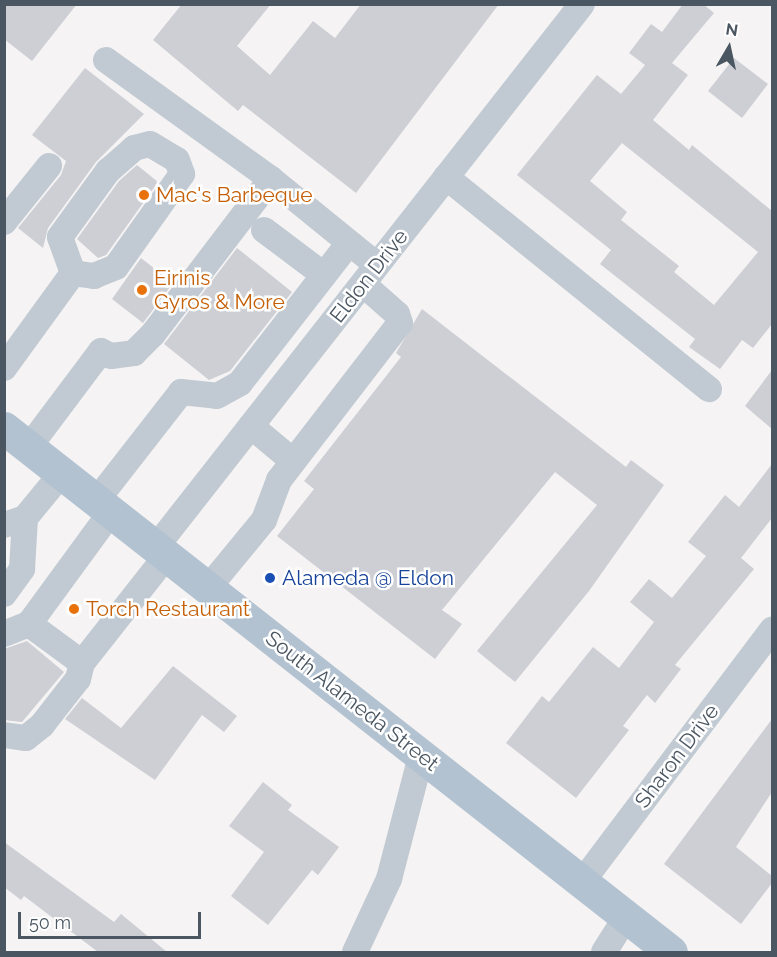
<!DOCTYPE html>
<style>
body{margin:0}
#map{position:relative;width:777px;height:957px;overflow:hidden;background:#f5f3f3;font-family:Raleway,sans-serif}
div>[style]{position:absolute}
.building>*{inset:0;background:#cdcfd5}
.minor>*{height:26px;margin:-13px;padding:0 13px;transform-origin:13px;border-radius:13px;background:#c1cad2}
.major>*{height:33px;margin:-16.5px;padding:0 16.5px;transform-origin:16.5px;border-radius:16.5px;background:#b3c2d1}
.dots>*{width:16px;height:16px;translate:-50% -50%;box-sizing:border-box;border:3px solid #fff;border-radius:50%}
span{translate:-50% -50%;white-space:nowrap;text-align:center;line-height:1.15;-webkit-text-stroke:5px #fff;paint-order:stroke}
.food-label{font-size:21px;color:#c56008}
.left{translate:0 -50%;text-align:left}
.street-label{font-size:21px;color:#4a5661}
.transit-label{font-size:21px;color:#164399}
.frame{position:absolute;inset:0;border:6px solid #4a5661;pointer-events:none}
.north{position:absolute;left:699px;top:18px;width:60px;height:60px;-webkit-text-stroke:4px #fff;paint-order:stroke;rotate:9deg;font-size:16px;font-weight:700;line-height:24px;text-align:center;color:#4a5661}
.north::after{content:'';display:block;margin:auto;width:21px;height:27px;background:#4a5661;clip-path:polygon(50% 0,100% 100%,50% 72%,0 100%)}
.scale{position:absolute;left:18px;top:912px;width:183px;height:27px;box-sizing:border-box;border:3px solid #4a5661;border-top:0;padding-left:8px;font-size:18px;line-height:21px;white-space:nowrap;color:#4a5661;-webkit-text-stroke:4px #fff;paint-order:stroke}
</style>
<div id="map">
<div class="building">
<i style="clip-path:polygon(4px 4px,77px 4px,32px 61px,4px 39px)"></i>
<i style="clip-path:polygon(182px 4px,271px 4px,237px 46px,270px 75px,313px 21px,335px 38px,361px 4px,499px 4px,356px 193px,243px 105px,238px 111px,153px 40px)"></i>
<i style="clip-path:polygon(evenodd,683px 4px,703px 4px,714px 13px,672px 63px,688px 75px,653px 120px,689px 150px,692px 145px,772px 211px,772px 324px,753px 348px,742px 340px,720px 369px,689px 347px,695px 339px,600px 264px,611px 250px,517px 175px,597px 75px,621px 94px,645px 65px,629px 53px,651px 24px,662px 32px,683px 4px,622px 143px,758px 252px,714px 305px,674px 272px,679px 266px,621px 220px,627px 212px,590px 181px,622px 143px)"></i>
<i style="clip-path:polygon(734px 58px,768px 84px,742px 118px,708px 91px)"></i>
<i style="clip-path:polygon(85px 68px,144px 114px,96px 162px,48px 228px,43px 248px,18px 228px,61px 175px,66px 161px,32px 135px)"></i>
<i style="clip-path:polygon(137px 165px,158px 182px,106px 255px,98px 258px,77px 239px,119px 181px)"></i>
<i style="clip-path:polygon(237px 248px,292px 292px,230px 371px,209px 380px,164px 344px)"></i>
<i style="clip-path:polygon(141px 258px,173px 283px,143px 323px,112px 299px)"></i>
<i style="clip-path:polygon(422px 309px,626px 467px,631px 460px,664px 485px,589px 591px,515px 682px,477px 651px,597px 505px,555px 472px,442px 610px,462px 624px,435px 659px,277px 536px,314px 489px,304px 481px,401px 357px,396px 353px)"></i>
<i style="clip-path:polygon(772px 370px,772px 429px,745px 406px)"></i>
<i style="clip-path:polygon(772px 464px,772px 518px,741px 558px,754px 569px,675px 665px,681px 669px,655px 703px,647px 695px,623px 726px,629px 730px,576px 798px,506px 743px,542px 696px,549px 702px,593px 647px,619px 668px,654px 622px,630px 602px,649px 579px,672px 598px,706px 556px,688px 542px,725px 495px,739px 507px)"></i>
<i style="clip-path:polygon(27px 641px,64px 672px,22px 722px,4px 720px,4px 649px)"></i>
<i style="clip-path:polygon(173px 666px,237px 716px,224px 732px,202px 715px,155px 780px,65px 719px,82px 698px,121px 728px)"></i>
<i style="clip-path:polygon(772px 719px,772px 792px,736px 847px,772px 876px,772px 883px,741px 924px,664px 864px)"></i>
<i style="clip-path:polygon(263px 782px,292px 805px,288px 810px,339px 847px,318px 875px,312px 870px,268px 925px,231px 896px,264px 852px,229px 826px)"></i>
<i style="clip-path:polygon(4px 842px,114px 922px,121px 914px,167px 952px,98px 952px,24px 896px,21px 900px,4px 887px)"></i>
</div>
<div class="minor">
<i style="left:106px;top:60px;width:203px;rotate:35.8deg"></i>
<i style="left:150px;top:144px;width:31px;rotate:31deg"></i>
<i style="left:177px;top:160px;width:15px;rotate:70deg"></i>
<i style="left:182px;top:174px;width:114px;rotate:125.4deg"></i>
<i style="left:116px;top:267px;width:24px;rotate:158deg"></i>
<i style="left:94px;top:276px;width:21px;rotate:-172deg"></i>
<i style="left:73px;top:273px;width:38px;rotate:-110deg"></i>
<i style="left:60px;top:237px;width:82px;rotate:-54deg"></i>
<i style="left:108px;top:171px;width:35px;rotate:-41deg"></i>
<i style="left:134px;top:148px;width:16px;rotate:-14deg"></i>
<i style="left:446px;top:177px;width:338px;rotate:38.9deg"></i>
<i style="left:4px;top:222px;width:72px;rotate:-51.2deg"></i>
<i style="left:264px;top:230px;width:75px;rotate:36.9deg"></i>
<i style="left:4px;top:368px;width:117px;rotate:-54deg"></i>
<i style="left:251px;top:426px;width:55px;rotate:39.8deg"></i>
<i style="left:29px;top:447px;width:120px;rotate:-53.1deg"></i>
<i style="left:101px;top:351px;width:11px;rotate:27deg"></i>
<i style="left:111px;top:356px;width:23px;rotate:-7deg"></i>
<i style="left:134px;top:353px;width:27px;rotate:-45deg"></i>
<i style="left:153px;top:334px;width:195px;rotate:-52.7deg"></i>
<i style="left:271px;top:179px;width:136px;rotate:39.1deg"></i>
<i style="left:97px;top:500px;width:137px;rotate:-52.1deg"></i>
<i style="left:181px;top:392px;width:36px;rotate:6deg"></i>
<i style="left:217px;top:396px;width:26px;rotate:-29deg"></i>
<i style="left:240px;top:383px;width:177px;rotate:-52.1deg"></i>
<i style="left:4px;top:525px;width:22px;rotate:-18deg"></i>
<i style="left:25px;top:518px;width:58px;rotate:-50.6deg"></i>
<i style="left:156px;top:547px;width:690px;rotate:-51.88deg"></i>
<i style="left:208px;top:588px;width:88px;rotate:-50.5deg"></i>
<i style="left:264px;top:520px;width:43px;rotate:-69.4deg"></i>
<i style="left:279px;top:480px;width:198px;rotate:-52.4deg"></i>
<i style="left:400px;top:323px;width:9px;rotate:-108deg"></i>
<i style="left:397px;top:314px;width:45px;rotate:-138.6deg"></i>
<i style="left:4px;top:594px;width:31px;rotate:-54deg"></i>
<i style="left:22px;top:569px;width:51px;rotate:-86.6deg"></i>
<i style="left:29px;top:624px;width:66px;rotate:36.3deg"></i>
<i style="left:4px;top:634px;width:27px;rotate:-22deg"></i>
<i style="left:29px;top:624px;width:139px;rotate:-53.8deg"></i>
<i style="left:4px;top:735px;width:22px;rotate:8deg"></i>
<i style="left:26px;top:738px;width:21px;rotate:-39deg"></i>
<i style="left:42px;top:725px;width:58px;rotate:-52deg"></i>
<i style="left:78px;top:679px;width:16px;rotate:-76deg"></i>
<i style="left:82px;top:663px;width:137px;rotate:-51.8deg"></i>
<i style="left:582px;top:882px;width:316px;rotate:-53deg"></i>
<i style="left:355px;top:952px;width:81px;rotate:-65deg"></i>
<i style="left:389px;top:879px;width:127px;rotate:-75.4deg"></i>
<i style="left:604px;top:952px;width:41px;rotate:-57.8deg"></i>
</div>
<div class="major">
<i style="left:4px;top:428px;width:848px;rotate:38.15deg"></i>
</div>
<div class="dots">
<i style="left:144px;top:195px;background:#e8710a"></i>
<i style="left:142px;top:290px;background:#e8710a"></i>
<i style="left:270px;top:578px;background:#1a4fb4"></i>
<i style="left:74px;top:609px;background:#e8710a"></i>
</div>
<div class="food-label">
<span class="left" style="left:156px;top:195px">Mac's Barbeque</span>
<span class="left" style="left:154px;top:290px">Eirinis<br>Gyros &amp; More</span>
<span class="left" style="left:86px;top:609px">Torch Restaurant</span>
</div>
<div class="street-label">
<span style="left:369px;top:276px;rotate:-52deg">Eldon Drive</span>
<span style="left:352px;top:701px;rotate:38deg">South Alameda Street</span>
<span style="left:677px;top:756px;rotate:-53deg">Sharon Drive</span>
</div>
<div class="transit-label">
<span class="left" style="left:282px;top:578px">Alameda @ Eldon</span>
</div>
<div class="frame"></div>
<div class="north">N</div>
<div class="scale">50 m</div>
</div>
